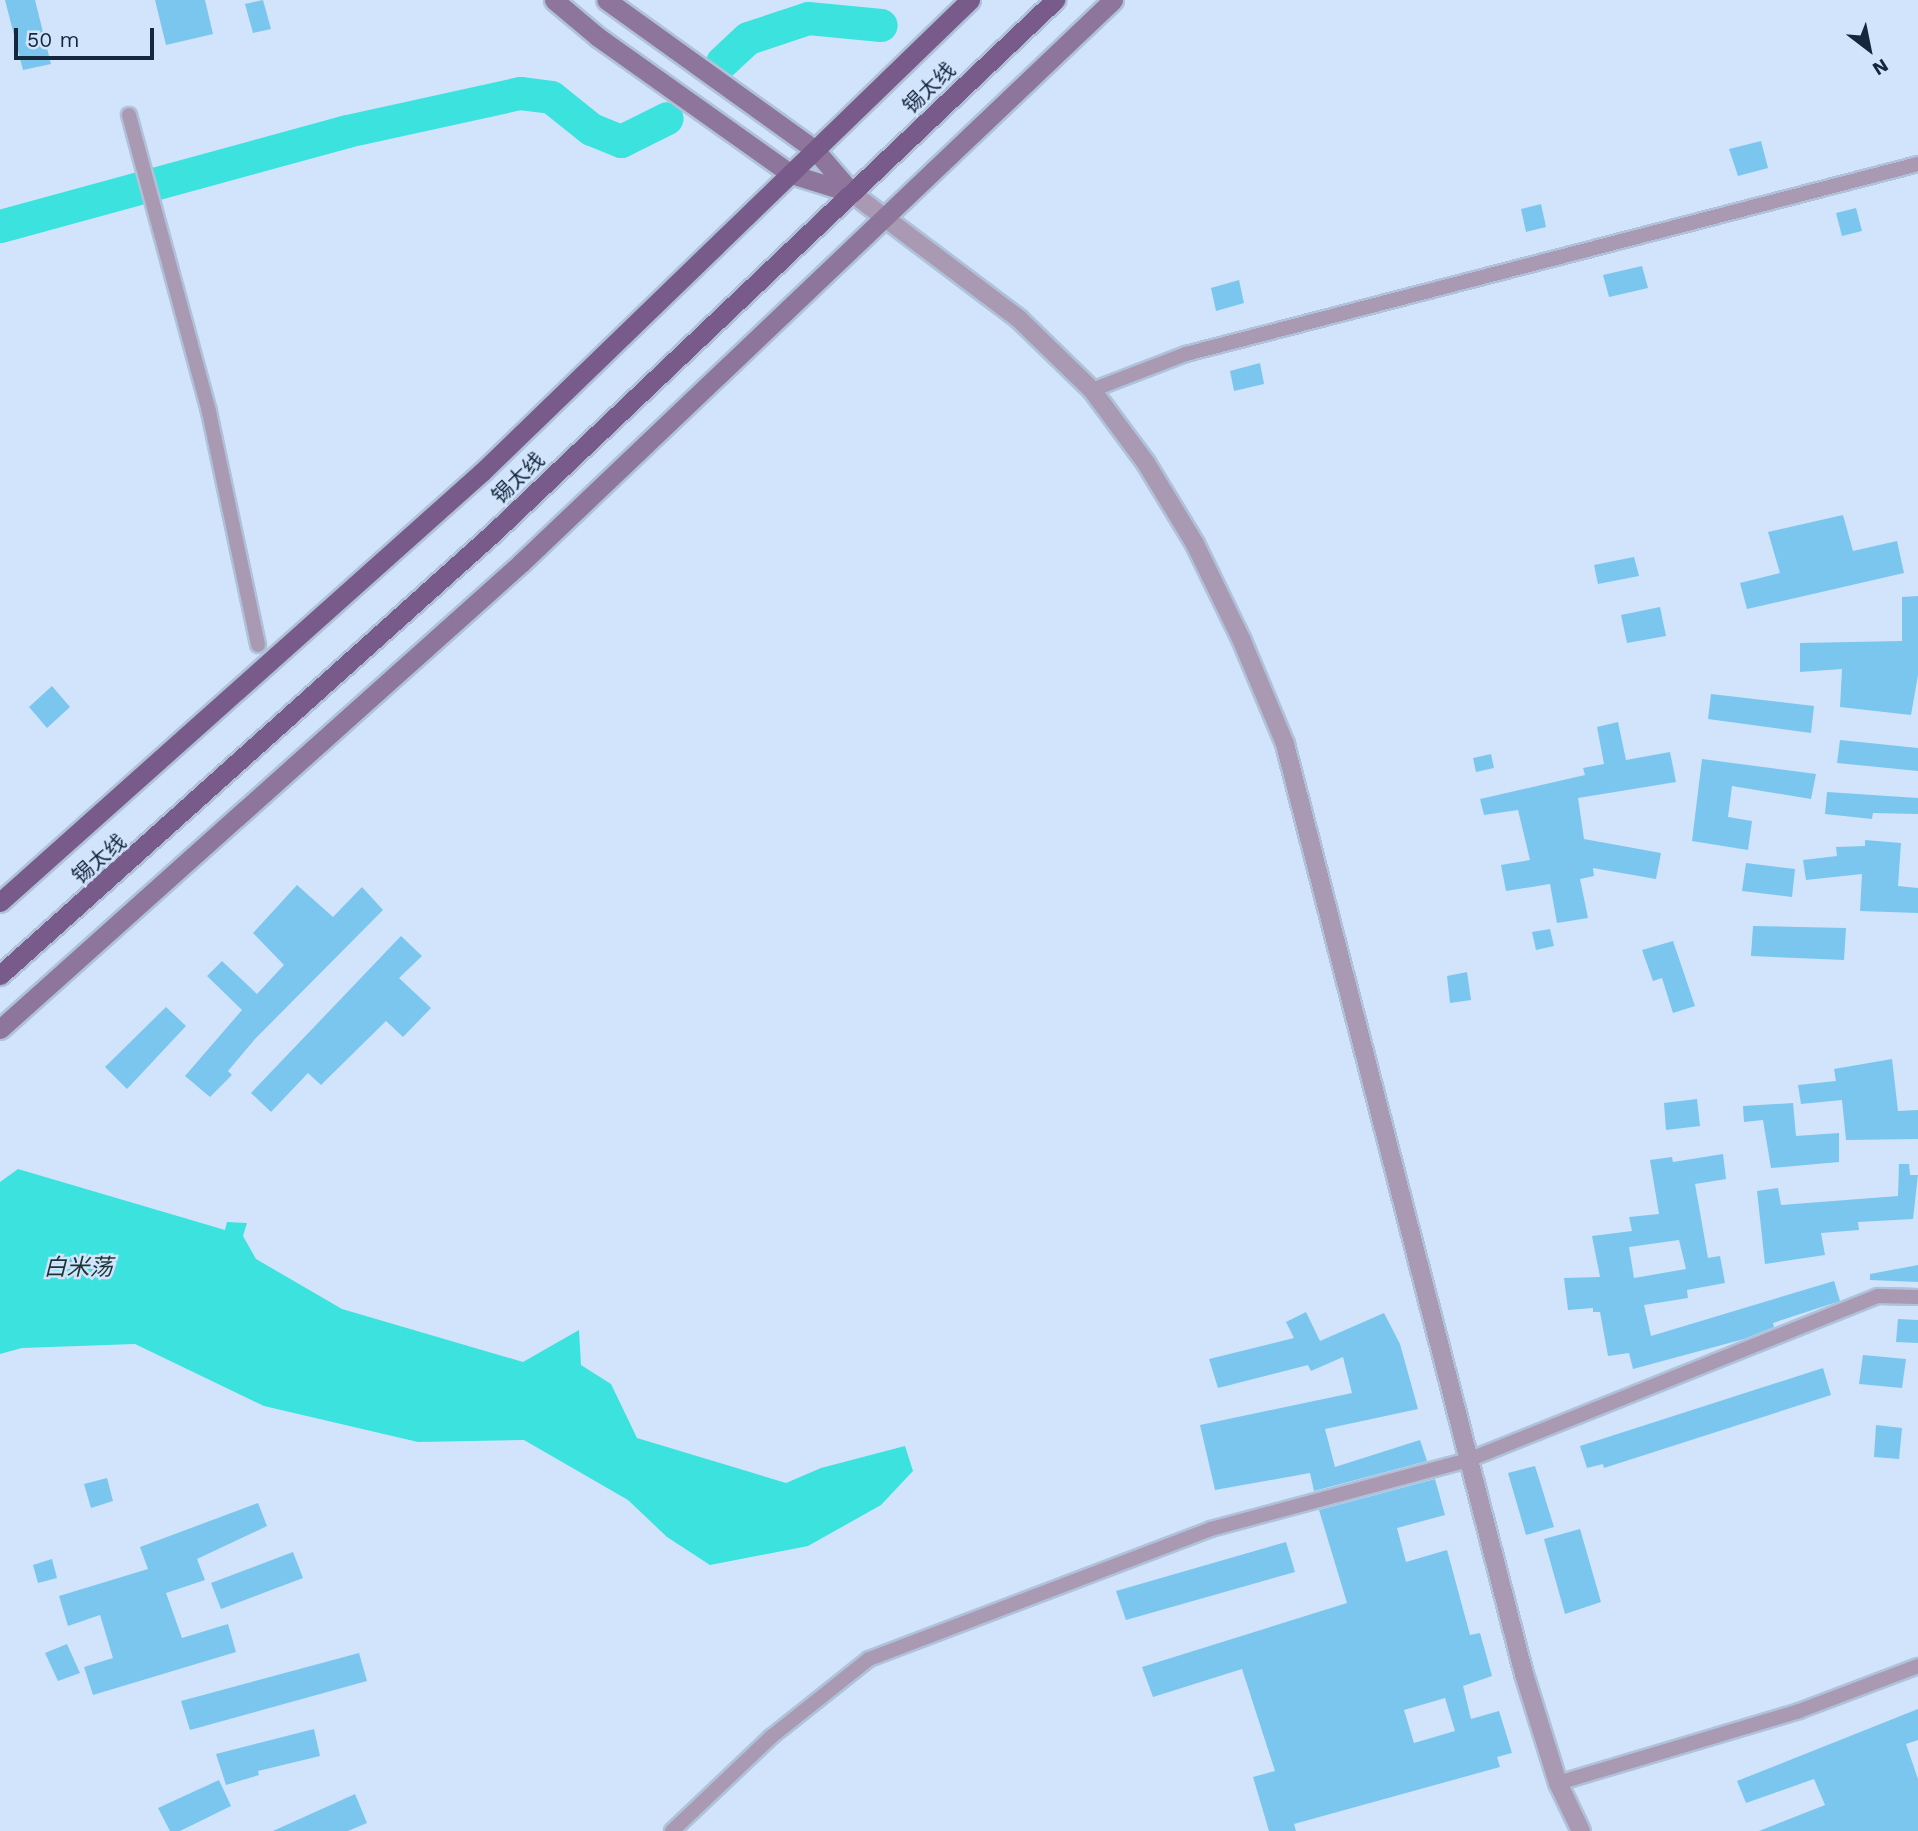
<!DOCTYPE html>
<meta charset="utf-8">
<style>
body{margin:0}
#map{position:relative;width:1918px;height:1831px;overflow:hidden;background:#d1e4fb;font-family:"Work Sans","Noto Sans SC",sans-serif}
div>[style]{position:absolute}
.water>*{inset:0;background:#3ce2dd}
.river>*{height:33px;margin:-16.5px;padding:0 16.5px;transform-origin:16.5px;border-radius:16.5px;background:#3ce2dd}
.building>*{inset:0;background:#7bc6ee}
.roads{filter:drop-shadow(2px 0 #afc2d9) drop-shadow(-2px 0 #afc2d9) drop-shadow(0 2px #afc2d9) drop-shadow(0 -2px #afc2d9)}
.minor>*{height:14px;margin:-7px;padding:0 7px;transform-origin:7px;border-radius:7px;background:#a999b3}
.tertiary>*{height:18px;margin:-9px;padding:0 9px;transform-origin:9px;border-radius:9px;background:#a999b3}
.secondary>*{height:19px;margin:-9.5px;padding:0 9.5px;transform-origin:9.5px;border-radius:9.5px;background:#8d759b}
.primary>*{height:19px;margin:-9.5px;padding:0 9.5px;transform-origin:9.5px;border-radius:9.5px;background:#785b8a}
span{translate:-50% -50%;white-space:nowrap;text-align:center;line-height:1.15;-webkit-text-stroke:5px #d1e4fb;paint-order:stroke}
.street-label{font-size:21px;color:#14273c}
.water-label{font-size:23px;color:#1b3534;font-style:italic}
.north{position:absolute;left:1834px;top:14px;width:70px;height:70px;-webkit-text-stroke:5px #d1e4fb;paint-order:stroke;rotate:148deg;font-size:19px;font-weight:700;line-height:28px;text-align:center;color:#14273c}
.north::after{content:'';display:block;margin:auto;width:24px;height:32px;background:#14273c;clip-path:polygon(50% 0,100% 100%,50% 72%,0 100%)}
.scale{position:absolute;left:14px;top:28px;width:140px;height:32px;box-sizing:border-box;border:4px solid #14273c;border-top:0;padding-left:9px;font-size:21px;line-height:24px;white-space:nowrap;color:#14273c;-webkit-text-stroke:5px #d1e4fb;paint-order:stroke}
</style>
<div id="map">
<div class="water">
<i style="clip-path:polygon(18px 1169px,225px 1230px,227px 1222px,247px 1223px,243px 1236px,256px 1259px,342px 1309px,523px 1362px,579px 1330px,581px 1365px,611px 1384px,637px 1438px,786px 1483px,821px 1468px,905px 1446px,913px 1471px,881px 1505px,808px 1546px,710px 1565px,667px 1537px,628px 1500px,524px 1440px,418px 1442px,264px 1406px,135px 1344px,22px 1348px,0 1354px,0 1182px)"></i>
</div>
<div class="river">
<i style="left:722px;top:62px;width:35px;rotate:-43deg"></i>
<i style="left:748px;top:38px;width:63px;rotate:-18.4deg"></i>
<i style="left:808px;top:18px;width:73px;rotate:5.5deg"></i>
<i style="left:0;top:226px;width:360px;rotate:-15.3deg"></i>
<i style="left:347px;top:131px;width:177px;rotate:-12.4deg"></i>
<i style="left:520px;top:93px;width:31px;rotate:7deg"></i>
<i style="left:551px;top:97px;width:51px;rotate:38.7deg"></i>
<i style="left:591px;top:129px;width:32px;rotate:22deg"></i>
<i style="left:621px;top:141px;width:51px;rotate:-26.6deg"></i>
</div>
<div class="building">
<i style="clip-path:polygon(5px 0,35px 0,51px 64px,23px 70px)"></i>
<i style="clip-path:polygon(155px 0,205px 0,213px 34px,166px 45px)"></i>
<i style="clip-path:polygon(263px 0,271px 29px,253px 33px,245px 4px)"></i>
<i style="clip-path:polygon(1761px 141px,1768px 168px,1738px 176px,1729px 149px)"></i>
<i style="clip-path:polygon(1541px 204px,1546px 227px,1526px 232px,1521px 209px)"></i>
<i style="clip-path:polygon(1856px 208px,1862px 231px,1842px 236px,1836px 213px)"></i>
<i style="clip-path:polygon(1642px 266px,1648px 288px,1609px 297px,1603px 275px)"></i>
<i style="clip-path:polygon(1239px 280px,1244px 303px,1216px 311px,1211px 288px)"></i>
<i style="clip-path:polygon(1260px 363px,1264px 384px,1234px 391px,1230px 371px)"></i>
<i style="clip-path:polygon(1843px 515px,1853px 551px,1897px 541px,1904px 573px,1747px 609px,1740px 583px,1780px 573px,1768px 532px)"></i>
<i style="clip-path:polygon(1634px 557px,1639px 576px,1598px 584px,1594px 565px)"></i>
<i style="clip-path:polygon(1918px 596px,1918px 675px,1911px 715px,1840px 707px,1842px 669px,1800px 672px,1800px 643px,1902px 641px,1902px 597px)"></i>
<i style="clip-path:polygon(1660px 607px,1666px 636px,1627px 643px,1621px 615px)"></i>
<i style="clip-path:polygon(52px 686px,70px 707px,47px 728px,29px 707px)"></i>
<i style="clip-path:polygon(1711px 694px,1814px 706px,1811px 733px,1708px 719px)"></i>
<i style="clip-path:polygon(1618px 722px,1626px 760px,1670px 752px,1676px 782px,1578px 798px,1584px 839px,1661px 853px,1656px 879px,1593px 868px,1594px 876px,1580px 879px,1588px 918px,1557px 923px,1550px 884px,1506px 891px,1501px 865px,1530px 860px,1518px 810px,1484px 815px,1480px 799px,1585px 775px,1583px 768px,1604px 764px,1597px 727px)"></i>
<i style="clip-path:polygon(1840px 740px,1918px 748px,1918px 771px,1837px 763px)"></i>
<i style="clip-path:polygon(1491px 754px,1494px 768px,1476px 772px,1473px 758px)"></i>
<i style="clip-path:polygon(1702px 759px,1816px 774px,1811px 799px,1732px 786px,1728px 817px,1752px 821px,1748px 850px,1692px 841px)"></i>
<i style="clip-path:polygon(1827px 792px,1918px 798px,1918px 814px,1873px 813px,1872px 819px,1825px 814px)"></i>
<i style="clip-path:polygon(1865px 840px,1901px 843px,1898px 886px,1918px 888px,1918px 913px,1860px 911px,1862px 874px,1806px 880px,1803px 860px,1837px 856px,1836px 847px,1865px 846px)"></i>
<i style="clip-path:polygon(1746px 863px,1795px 869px,1792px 897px,1742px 891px)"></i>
<i style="clip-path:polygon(297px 885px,333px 917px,362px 887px,383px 910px,255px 1039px,228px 1071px,232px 1075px,210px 1097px,185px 1076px,242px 1010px,207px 976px,222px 961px,257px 994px,284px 965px,253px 933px)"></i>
<i style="clip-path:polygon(1753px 926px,1846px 928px,1844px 960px,1751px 956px)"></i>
<i style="clip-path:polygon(1550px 929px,1554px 946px,1536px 950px,1532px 932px)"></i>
<i style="clip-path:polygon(401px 936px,422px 956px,399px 978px,431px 1008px,403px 1037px,386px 1021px,321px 1085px,308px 1073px,271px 1112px,251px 1093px)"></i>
<i style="clip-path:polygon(1673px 941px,1695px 1006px,1673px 1013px,1662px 978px,1653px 981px,1642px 950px)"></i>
<i style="clip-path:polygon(1467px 972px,1471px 1000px,1450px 1003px,1447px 976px)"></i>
<i style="clip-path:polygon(166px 1007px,186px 1026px,127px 1089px,105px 1067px)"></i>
<i style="clip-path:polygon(1892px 1059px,1898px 1111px,1918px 1110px,1918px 1139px,1846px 1140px,1842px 1100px,1801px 1104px,1798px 1085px,1836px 1081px,1834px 1069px)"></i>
<i style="clip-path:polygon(1697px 1099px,1700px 1126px,1666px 1130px,1664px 1103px)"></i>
<i style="clip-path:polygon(1793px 1103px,1796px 1136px,1839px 1133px,1839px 1162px,1771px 1168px,1763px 1120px,1744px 1122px,1743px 1106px)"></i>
<i style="clip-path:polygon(evenodd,1723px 1154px,1726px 1179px,1695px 1184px,1708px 1258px,1720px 1256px,1725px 1283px,1687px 1290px,1688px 1298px,1644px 1305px,1651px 1336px,1834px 1281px,1840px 1301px,1773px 1323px,1774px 1327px,1744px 1339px,1633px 1369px,1629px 1353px,1608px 1356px,1600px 1312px,1593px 1312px,1593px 1308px,1568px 1310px,1564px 1278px,1600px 1277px,1592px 1236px,1632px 1231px,1629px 1217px,1659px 1214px,1650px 1160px,1672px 1157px,1673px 1162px,1723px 1154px,1679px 1240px,1686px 1269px,1634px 1278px,1629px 1247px,1679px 1240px)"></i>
<i style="clip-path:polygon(1899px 1164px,1909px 1164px,1910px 1175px,1918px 1175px,1913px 1219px,1858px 1222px,1859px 1230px,1821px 1233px,1825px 1255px,1765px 1264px,1757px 1191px,1778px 1188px,1781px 1205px,1898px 1196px)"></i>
<i style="clip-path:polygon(1918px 1265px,1918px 1282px,1870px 1280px,1870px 1274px)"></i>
<i style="clip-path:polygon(1306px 1312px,1320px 1341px,1384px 1313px,1400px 1344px,1418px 1409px,1325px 1429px,1335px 1467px,1420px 1440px,1427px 1461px,1314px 1491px,1310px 1473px,1215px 1490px,1200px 1425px,1352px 1393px,1343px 1357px,1311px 1371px,1308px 1365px,1218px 1388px,1209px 1359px,1294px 1338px,1286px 1322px)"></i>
<i style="clip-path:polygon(1898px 1319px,1918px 1320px,1918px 1343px,1896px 1342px)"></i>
<i style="clip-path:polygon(1863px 1355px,1906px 1359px,1902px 1388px,1859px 1384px)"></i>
<i style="clip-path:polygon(1823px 1368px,1831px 1395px,1604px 1468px,1603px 1464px,1587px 1468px,1580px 1446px)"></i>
<i style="clip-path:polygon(1876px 1425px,1902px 1428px,1899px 1459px,1874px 1457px)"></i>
<i style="clip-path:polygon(1535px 1466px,1554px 1527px,1526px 1535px,1508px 1473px)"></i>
<i style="clip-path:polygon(107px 1478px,113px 1501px,91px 1508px,84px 1484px)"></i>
<i style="clip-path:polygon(evenodd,1435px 1479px,1445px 1515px,1397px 1528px,1406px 1562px,1447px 1550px,1470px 1635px,1480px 1633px,1492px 1676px,1463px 1686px,1471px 1719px,1499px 1711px,1512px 1753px,1497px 1757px,1500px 1767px,1294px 1824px,1296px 1831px,1269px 1831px,1253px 1777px,1275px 1771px,1242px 1669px,1153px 1697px,1142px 1667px,1347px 1603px,1319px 1510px,1435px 1479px,1445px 1698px,1455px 1731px,1414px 1743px,1404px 1710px,1445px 1698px)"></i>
<i style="clip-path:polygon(258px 1503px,267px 1526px,197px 1559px,205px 1580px,166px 1593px,182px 1638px,228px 1624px,236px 1652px,93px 1695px,84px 1667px,113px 1658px,100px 1615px,68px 1626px,59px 1596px,148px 1569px,140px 1547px)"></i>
<i style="clip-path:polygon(1580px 1529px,1601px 1602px,1565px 1614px,1544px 1539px)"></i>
<i style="clip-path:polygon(1286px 1542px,1295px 1572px,1126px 1620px,1116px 1591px)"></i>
<i style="clip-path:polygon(293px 1552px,303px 1578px,221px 1609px,211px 1583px)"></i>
<i style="clip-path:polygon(52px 1559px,57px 1578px,38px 1583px,33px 1565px)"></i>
<i style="clip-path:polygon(67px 1644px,80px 1673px,58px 1681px,45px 1653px)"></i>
<i style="clip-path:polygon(359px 1653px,367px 1681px,190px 1730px,181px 1701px)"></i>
<i style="clip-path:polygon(1918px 1709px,1918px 1740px,1906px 1744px,1918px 1779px,1918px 1831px,1759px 1831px,1825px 1805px,1814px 1779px,1746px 1803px,1737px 1781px)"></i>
<i style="clip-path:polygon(314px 1729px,320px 1756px,258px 1771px,259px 1775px,226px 1785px,216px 1754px)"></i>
<i style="clip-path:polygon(219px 1780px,231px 1806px,180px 1831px,170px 1831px,158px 1808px)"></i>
<i style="clip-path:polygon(355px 1794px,367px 1823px,348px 1831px,273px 1831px)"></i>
</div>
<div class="roads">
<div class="minor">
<i style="left:129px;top:115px;width:308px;rotate:74.9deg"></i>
<i style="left:209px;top:412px;width:238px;rotate:78.1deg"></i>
<i style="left:1092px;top:390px;width:101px;rotate:-21deg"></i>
<i style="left:1186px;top:354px;width:756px;rotate:-14.55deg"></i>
<i style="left:1558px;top:1783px;width:252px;rotate:-16.6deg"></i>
<i style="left:1799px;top:1711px;width:127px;rotate:-20.7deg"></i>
<i style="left:672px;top:1831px;width:137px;rotate:-43.5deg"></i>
<i style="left:771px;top:1737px;width:125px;rotate:-38.5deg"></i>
<i style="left:869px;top:1659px;width:366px;rotate:-20.8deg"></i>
<i style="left:1211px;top:1529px;width:266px;rotate:-15deg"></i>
<i style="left:1468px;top:1460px;width:442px;rotate:-21.8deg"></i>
<i style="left:1878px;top:1296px;width:40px;rotate:1.4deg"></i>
</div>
<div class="tertiary">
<i style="left:852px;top:193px;width:209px;rotate:37deg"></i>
<i style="left:1019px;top:319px;width:102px;rotate:44.2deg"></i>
<i style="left:1092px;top:390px;width:91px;rotate:53.5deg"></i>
<i style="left:1146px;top:463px;width:95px;rotate:58.8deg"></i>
<i style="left:1195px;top:544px;width:108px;rotate:64.1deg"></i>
<i style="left:1242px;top:641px;width:112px;rotate:67.3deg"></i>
<i style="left:1285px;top:744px;width:960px;rotate:75.59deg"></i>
<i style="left:1524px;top:1674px;width:114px;rotate:72.7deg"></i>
<i style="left:1558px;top:1783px;width:53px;rotate:64.4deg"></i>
</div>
<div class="secondary">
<i style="left:554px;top:0;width:57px;rotate:40.1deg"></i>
<i style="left:598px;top:37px;width:237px;rotate:35.4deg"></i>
<i style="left:791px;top:174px;width:64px;rotate:17.3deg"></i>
<i style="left:852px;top:193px;width:57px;rotate:-130.7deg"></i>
<i style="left:815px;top:150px;width:257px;rotate:-144.3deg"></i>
<i style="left:0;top:1029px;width:699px;rotate:-41.81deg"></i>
<i style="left:521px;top:563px;width:817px;rotate:-43.56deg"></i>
</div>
<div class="primary">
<i style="left:0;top:902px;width:646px;rotate:-41.74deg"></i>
<i style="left:482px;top:472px;width:679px;rotate:-44.05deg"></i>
<i style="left:0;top:975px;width:662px;rotate:-41.88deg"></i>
<i style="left:493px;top:533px;width:775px;rotate:-43.48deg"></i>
</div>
</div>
<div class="street-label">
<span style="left:929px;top:88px;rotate:-44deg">锡太线</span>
<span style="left:518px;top:478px;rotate:-44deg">锡太线</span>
<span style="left:99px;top:859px;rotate:-41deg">锡太线</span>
</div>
<div class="water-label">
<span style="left:78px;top:1268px">白米荡</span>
</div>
<div class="north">N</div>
<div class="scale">50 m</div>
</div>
